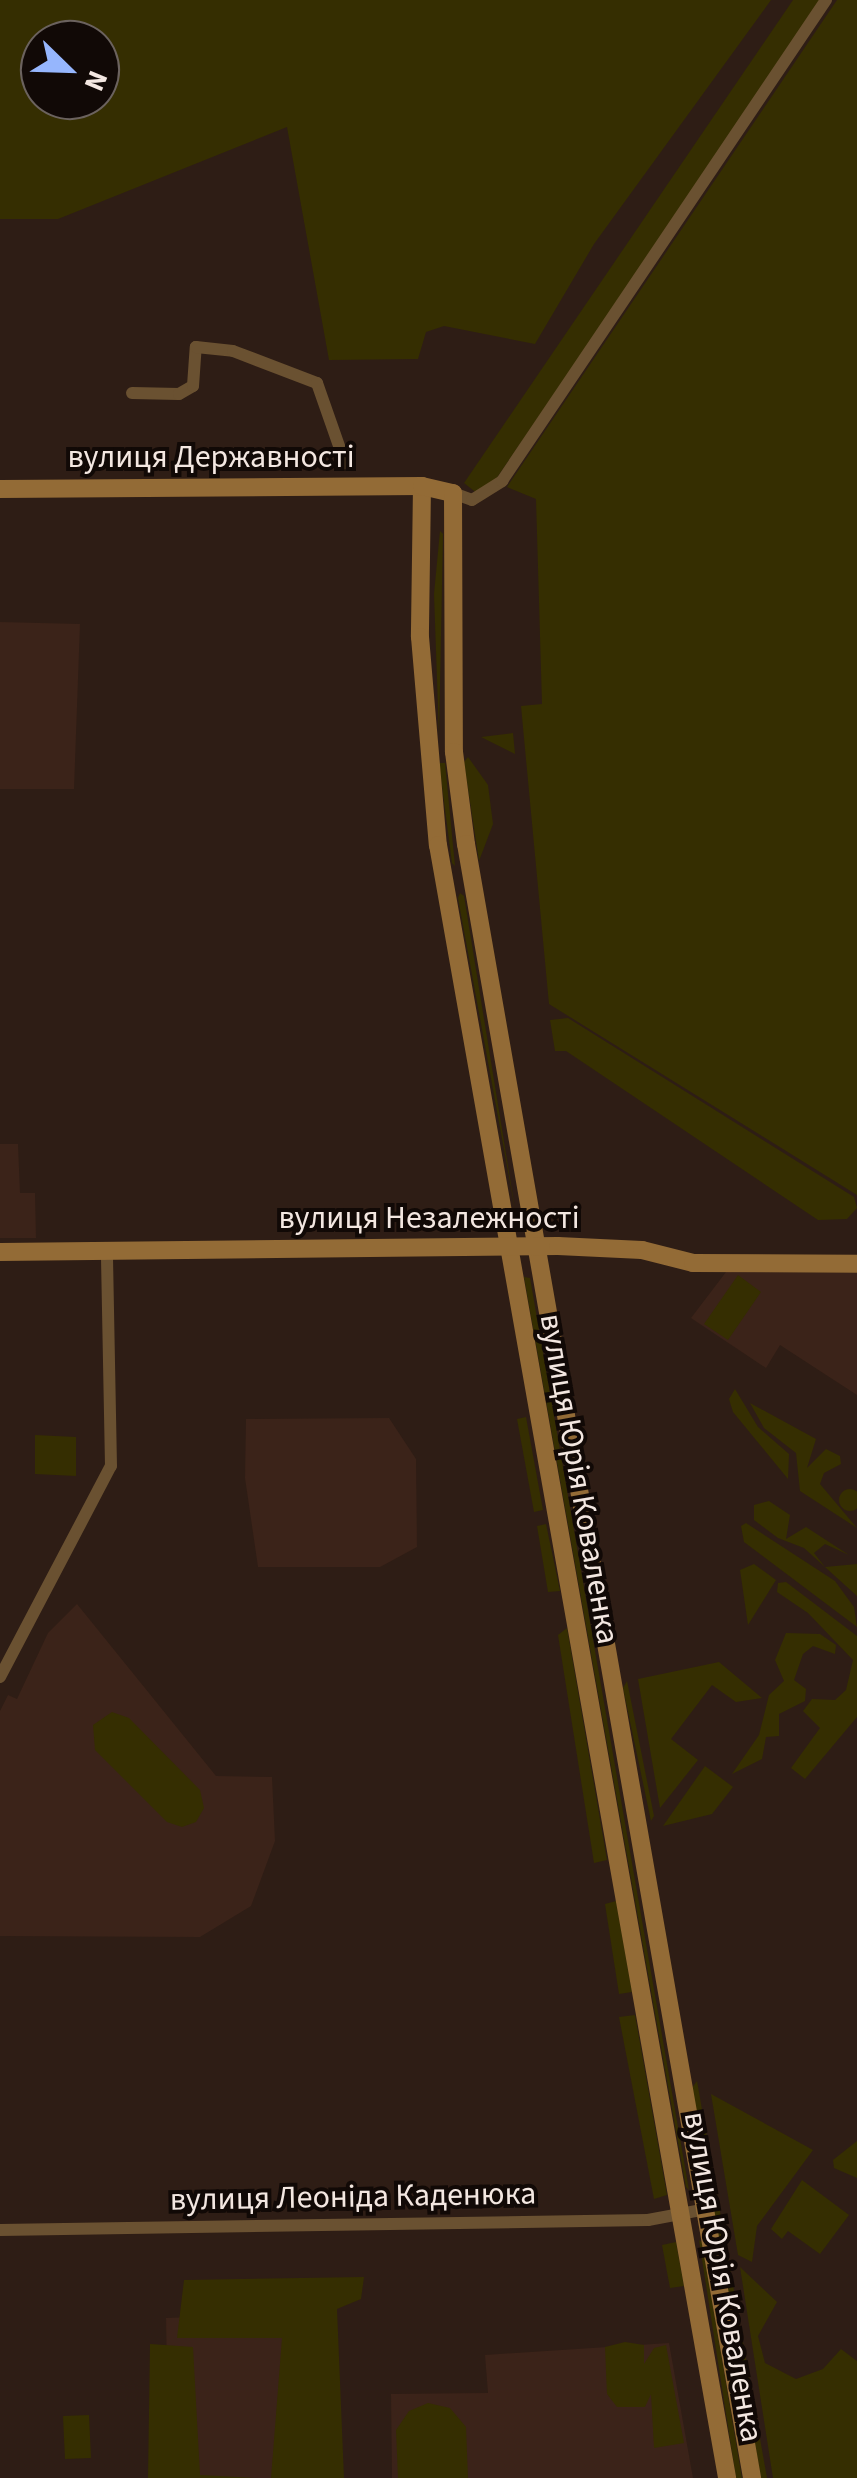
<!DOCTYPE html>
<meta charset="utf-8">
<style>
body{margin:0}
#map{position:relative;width:857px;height:2478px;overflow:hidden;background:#2e1d15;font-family:"Source Sans 3",sans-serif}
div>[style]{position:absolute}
.built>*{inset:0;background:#3b2319}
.green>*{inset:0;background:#352e01}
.round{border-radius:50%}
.street>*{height:12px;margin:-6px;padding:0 6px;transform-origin:6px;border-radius:6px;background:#6a5131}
.secondary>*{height:18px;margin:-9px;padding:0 9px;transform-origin:9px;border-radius:9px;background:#936b36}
span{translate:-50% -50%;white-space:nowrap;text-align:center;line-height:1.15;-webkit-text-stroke:8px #110906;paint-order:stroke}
.street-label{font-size:32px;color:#f3e7e1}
.north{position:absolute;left:20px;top:20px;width:100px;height:100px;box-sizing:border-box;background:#110906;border:2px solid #6b625e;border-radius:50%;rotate:113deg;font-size:28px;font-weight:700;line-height:40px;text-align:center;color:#f3e7e1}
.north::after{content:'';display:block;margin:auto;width:35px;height:45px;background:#96b6fd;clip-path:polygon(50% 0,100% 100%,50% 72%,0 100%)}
</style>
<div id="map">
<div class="built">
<i style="clip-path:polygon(0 622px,80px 624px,74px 789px,0 789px)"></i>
<i style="clip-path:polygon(0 1144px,18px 1144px,20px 1193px,35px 1193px,36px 1238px,0 1238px)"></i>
<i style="clip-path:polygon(726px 1272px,857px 1273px,857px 1395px,780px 1345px,766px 1368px,691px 1318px)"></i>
<i style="clip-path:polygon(389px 1418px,416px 1459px,417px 1547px,380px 1567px,258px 1567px,245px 1478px,246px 1419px)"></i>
<i style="clip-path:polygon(77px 1604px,216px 1776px,272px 1777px,275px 1841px,251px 1906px,200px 1937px,0 1936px,0 1711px,8px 1695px,17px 1699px,48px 1633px)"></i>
<i style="clip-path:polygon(308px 2313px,308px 2478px,169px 2478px,166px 2318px)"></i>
<i style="clip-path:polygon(669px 2343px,693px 2478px,392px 2478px,391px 2394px,488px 2393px,485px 2355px)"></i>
</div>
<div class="green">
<i style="clip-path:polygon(evenodd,0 0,771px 0,594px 244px,535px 344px,444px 326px,426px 332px,418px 359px,329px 360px,287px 127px,58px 219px,0 219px,0 0,40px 40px,100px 40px,100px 100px,40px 100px,40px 40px)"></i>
<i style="clip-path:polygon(793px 0,823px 0,483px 498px,464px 483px)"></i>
<i style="clip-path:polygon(837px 0,857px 0,857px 1195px,549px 1004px,521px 706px,542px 704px,536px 499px,507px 487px)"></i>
<i style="clip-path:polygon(440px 531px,443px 534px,439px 735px,434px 594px)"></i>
<i style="clip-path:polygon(513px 733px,515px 754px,481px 737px)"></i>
<i style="clip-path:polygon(468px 757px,488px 785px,493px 824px,479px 861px,464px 762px)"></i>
<i style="clip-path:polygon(439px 763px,445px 763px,455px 866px,452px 863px)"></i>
<i style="clip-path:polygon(460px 893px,464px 896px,516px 1215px,458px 898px)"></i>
<i style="clip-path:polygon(568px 1018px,854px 1197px,857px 1208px,847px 1219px,818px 1220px,566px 1051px,555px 1051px,550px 1020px)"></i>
<i style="clip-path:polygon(738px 1275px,761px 1292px,728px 1340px,704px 1324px)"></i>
<i style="clip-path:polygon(524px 1277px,530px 1278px,689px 2190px,686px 2187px)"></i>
<i style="clip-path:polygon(735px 1389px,758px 1427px,789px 1454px,788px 1479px,733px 1412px,729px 1399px)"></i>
<i style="clip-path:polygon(750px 1403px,816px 1439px,807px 1468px,826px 1449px,840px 1456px,841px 1464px,824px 1473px,820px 1484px,857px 1528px,800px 1491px,796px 1453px,764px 1428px)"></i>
<i style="clip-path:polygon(526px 1417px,543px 1510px,534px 1512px,517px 1419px)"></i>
<i style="clip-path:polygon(35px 1435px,76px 1437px,76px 1476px,35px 1474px)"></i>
<i class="round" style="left:839px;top:1489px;width:22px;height:22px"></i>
<i style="clip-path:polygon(769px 1501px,790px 1515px,786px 1539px,806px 1527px,849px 1555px,825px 1544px,814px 1553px,825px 1567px,857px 1564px,857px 1596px,804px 1548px,778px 1538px,754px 1520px,754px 1505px)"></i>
<i style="clip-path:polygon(746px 1523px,835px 1581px,854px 1607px,857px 1627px,744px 1542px,741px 1526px)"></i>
<i style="clip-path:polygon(546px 1524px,560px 1591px,548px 1592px,537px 1526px)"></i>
<i style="clip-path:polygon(754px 1564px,776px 1580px,748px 1625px,740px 1570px)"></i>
<i style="clip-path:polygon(786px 1582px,857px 1636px,857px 1717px,805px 1779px,791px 1768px,820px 1728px,803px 1711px,812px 1699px,835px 1700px,846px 1690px,853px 1660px,808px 1613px,777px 1592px,778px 1583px)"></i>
<i style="clip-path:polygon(567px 1628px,607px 1860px,594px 1863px,558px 1635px)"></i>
<i style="clip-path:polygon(786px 1633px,820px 1634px,836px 1645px,835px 1654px,813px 1646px,803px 1654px,794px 1680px,806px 1689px,805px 1701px,779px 1714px,779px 1736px,766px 1737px,762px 1759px,732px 1774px,759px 1735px,769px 1695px,784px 1681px,775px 1660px)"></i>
<i style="clip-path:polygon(719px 1662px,762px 1698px,736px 1702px,712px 1685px,671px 1739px,698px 1760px,660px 1808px,638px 1679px)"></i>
<i style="clip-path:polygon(627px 1681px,654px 1816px,651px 1821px,623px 1688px)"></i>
<i style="clip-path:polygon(112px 1712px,129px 1718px,200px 1790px,204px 1808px,196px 1822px,182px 1827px,167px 1822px,95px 1750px,93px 1725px)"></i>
<i style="clip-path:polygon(705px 1766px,733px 1787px,712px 1814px,663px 1826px)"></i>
<i style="clip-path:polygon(616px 1901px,632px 1992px,619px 1994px,605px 1904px)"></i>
<i style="clip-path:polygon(635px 2015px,667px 2195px,654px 2199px,619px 2017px)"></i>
<i style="clip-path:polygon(697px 2081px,767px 2478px,761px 2478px,692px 2088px)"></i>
<i style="clip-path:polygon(711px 2094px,813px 2150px,757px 2226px,752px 2262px,738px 2255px)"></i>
<i style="clip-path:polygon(857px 2141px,857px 2178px,834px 2168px,833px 2160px)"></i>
<i style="clip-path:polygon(802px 2180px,849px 2215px,820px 2254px,788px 2231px,782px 2239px,771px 2229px)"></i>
<i style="clip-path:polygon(699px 2240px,702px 2242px,742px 2478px,736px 2478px)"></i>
<i style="clip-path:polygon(676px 2242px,684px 2286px,670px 2288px,662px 2245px)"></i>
<i style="clip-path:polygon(740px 2267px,777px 2302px,758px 2336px,765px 2363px,796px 2379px,823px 2369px,841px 2349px,857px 2361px,857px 2478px,773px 2478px)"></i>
<i style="clip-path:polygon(364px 2277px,361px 2299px,337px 2309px,344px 2478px,271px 2478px,282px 2338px,177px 2338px,184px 2280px)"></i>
<i style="clip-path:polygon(625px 2342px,644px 2345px,644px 2364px,654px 2348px,666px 2345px,684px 2443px,654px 2448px,651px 2394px,645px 2407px,617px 2407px,607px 2394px,605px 2347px)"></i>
<i style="clip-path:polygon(150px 2344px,193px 2347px,200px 2475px,258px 2478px,148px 2478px)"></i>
<i style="clip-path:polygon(428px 2403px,450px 2408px,466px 2427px,468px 2478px,398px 2478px,396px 2430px,409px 2411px)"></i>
<i style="clip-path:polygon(89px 2415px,91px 2458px,65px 2459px,63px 2416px)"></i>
</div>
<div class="street">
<i style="left:132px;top:393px;width:47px;rotate:1.2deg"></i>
<i style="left:179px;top:394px;width:16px;rotate:-30deg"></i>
<i style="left:193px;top:386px;width:39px;rotate:-86deg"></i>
<i style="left:196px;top:347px;width:37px;rotate:6deg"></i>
<i style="left:233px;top:351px;width:90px;rotate:20.9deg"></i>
<i style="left:317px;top:383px;width:85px;rotate:70.7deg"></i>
<i style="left:453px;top:493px;width:20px;rotate:20deg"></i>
<i style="left:472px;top:500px;width:36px;rotate:-32deg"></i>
<i style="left:502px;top:481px;width:580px;rotate:-56.04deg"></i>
<i style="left:0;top:1677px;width:238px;rotate:-62.3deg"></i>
<i style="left:111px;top:1466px;width:215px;rotate:-91.1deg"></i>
<i style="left:0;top:2230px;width:648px;rotate:-0.88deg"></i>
<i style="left:648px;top:2220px;width:59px;rotate:-10.7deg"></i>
</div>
<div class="secondary">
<i style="left:422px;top:486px;width:151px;rotate:90.8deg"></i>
<i style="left:420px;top:637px;width:209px;rotate:85.1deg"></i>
<i style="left:438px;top:845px;width:1658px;rotate:79.96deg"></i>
<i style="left:0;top:489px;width:422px;rotate:-0.4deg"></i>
<i style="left:422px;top:486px;width:32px;rotate:13deg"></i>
<i style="left:453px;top:493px;width:259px;rotate:89.8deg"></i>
<i style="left:454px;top:752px;width:93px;rotate:82.6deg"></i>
<i style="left:466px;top:844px;width:1659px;rotate:80.07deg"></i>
<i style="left:0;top:1252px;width:558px;rotate:-0.62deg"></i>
<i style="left:558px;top:1246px;width:84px;rotate:2.7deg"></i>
<i style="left:642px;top:1250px;width:53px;rotate:14.3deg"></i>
<i style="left:693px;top:1263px;width:164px;rotate:0.3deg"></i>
</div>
<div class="street-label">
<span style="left:211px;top:457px">вулиця Державності</span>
<span style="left:429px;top:1218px">вулиця Незалежності</span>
<span style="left:579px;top:1479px;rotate:80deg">вулиця Юрія Коваленка</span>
<span style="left:353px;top:2197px;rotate:-1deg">вулиця Леоніда Каденюка</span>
<span style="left:723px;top:2277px;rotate:80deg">вулиця Юрія Коваленка</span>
</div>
<div class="north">N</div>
</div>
